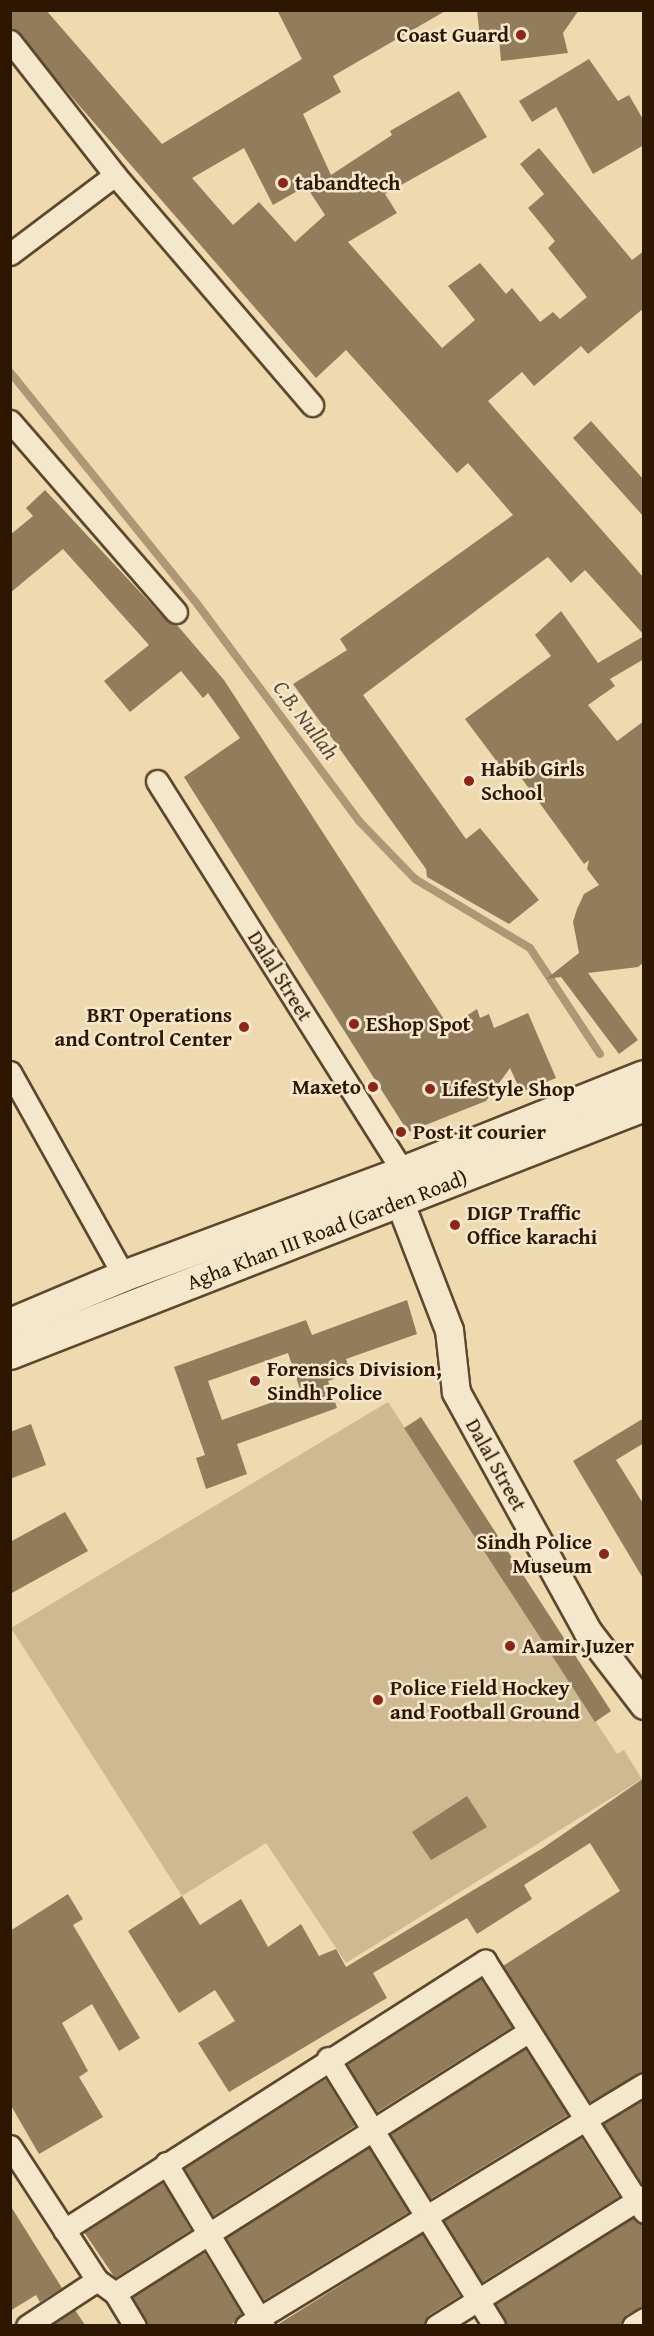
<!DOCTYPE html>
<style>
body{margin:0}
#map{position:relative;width:654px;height:2336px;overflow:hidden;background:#efdaaf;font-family:"Gentium Book Plus",serif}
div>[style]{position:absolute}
.green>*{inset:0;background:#ceb991}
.stream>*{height:8px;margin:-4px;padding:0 4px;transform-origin:4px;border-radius:4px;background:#ad9774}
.building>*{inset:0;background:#927c5b}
.roads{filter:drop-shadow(2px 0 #5e472c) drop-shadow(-2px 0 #5e472c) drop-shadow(0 2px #5e472c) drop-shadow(0 -2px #5e472c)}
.minor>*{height:21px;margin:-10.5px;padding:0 10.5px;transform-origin:10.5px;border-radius:10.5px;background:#f5e7cb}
.tertiary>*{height:27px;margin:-13.5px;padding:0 13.5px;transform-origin:13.5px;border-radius:13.5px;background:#f5e7cb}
.secondary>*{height:30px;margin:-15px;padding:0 15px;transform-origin:15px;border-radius:15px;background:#f5e7cb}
.dots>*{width:16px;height:16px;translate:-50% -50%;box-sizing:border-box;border:3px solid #f5e7cb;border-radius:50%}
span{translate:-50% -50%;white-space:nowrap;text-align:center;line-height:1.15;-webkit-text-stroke:5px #f5e7cb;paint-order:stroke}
.poi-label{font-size:21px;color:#2e1600;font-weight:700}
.right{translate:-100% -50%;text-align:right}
.left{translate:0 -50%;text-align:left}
.street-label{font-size:21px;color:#2e1600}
.water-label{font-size:22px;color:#614a2e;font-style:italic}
.frame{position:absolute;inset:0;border:12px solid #2e1600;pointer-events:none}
</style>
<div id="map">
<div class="green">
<i style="clip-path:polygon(388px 1402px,617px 1754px,624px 1750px,642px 1779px,346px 1963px,266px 1843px,182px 1896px,11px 1628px)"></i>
</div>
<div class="stream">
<i style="left:10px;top:372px;width:294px;rotate:51.1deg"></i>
<i style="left:195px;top:601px;width:274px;rotate:53.3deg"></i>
<i style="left:359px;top:821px;width:81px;rotate:46deg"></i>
<i style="left:415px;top:879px;width:134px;rotate:31deg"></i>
<i style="left:530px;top:948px;width:127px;rotate:56.6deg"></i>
</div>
<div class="building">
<i style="clip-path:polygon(evenodd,10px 10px,46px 10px,162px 144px,302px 59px,277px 10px,447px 10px,333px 76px,341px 92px,303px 114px,331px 175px,392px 135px,390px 131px,459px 91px,487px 137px,385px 194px,397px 213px,348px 242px,442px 348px,475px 320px,448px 286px,480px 263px,506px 294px,512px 288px,540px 322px,553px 312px,560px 319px,587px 297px,548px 248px,555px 241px,528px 208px,544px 194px,520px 164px,539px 148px,632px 260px,644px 251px,644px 308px,588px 354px,581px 346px,534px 386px,522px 372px,488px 401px,644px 578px,644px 635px,585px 570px,571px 583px,548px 557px,363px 695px,466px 839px,480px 828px,539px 900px,509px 924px,427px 877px,426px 869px,293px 684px,347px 650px,340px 639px,513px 515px,468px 463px,457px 473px,346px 350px,316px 378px,10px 26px,10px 10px,244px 148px,273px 205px,306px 186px,325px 215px,295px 242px,259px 202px,233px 225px,192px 178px,244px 148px)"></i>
<i style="clip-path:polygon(477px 10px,579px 10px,563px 33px,568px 53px,501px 61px,499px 37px,480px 39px)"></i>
<i style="clip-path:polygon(589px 59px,618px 101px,629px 95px,644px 121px,644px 145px,593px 174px,556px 107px,532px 122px,519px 101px)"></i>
<i style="clip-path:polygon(591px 421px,644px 480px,644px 517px,573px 438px)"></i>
<i style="clip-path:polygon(45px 490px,166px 620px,177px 625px,224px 680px,449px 1027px,477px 1009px,480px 1018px,489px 1014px,494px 1028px,528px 1013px,556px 1078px,521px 1092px,510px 1068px,486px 1101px,408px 1132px,184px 777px,240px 738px,208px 693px,203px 698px,181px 671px,130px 712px,104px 681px,149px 645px,63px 549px,10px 593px,10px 535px,33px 516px,26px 508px)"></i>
<i style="clip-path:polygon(561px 611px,598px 663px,644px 636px,644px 659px,610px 679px,615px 686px,588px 705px,617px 741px,644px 721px,644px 962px,638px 967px,588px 973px,638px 1040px,619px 1054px,561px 977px,546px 979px,579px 953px,573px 922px,577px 909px,584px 894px,599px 885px,587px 869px,589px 860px,584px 864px,509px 761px,501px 767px,465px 719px,551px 656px,535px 635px)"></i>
<i style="clip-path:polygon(evenodd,407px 1300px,417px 1334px,346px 1359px,351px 1373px,328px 1381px,337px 1408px,237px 1444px,247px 1474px,206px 1489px,196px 1458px,205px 1455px,174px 1367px,306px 1320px,312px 1335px,407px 1300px,288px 1353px,301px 1392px,222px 1420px,208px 1381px,288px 1353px)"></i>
<i style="clip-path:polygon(421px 1417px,611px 1711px,595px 1722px,404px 1428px)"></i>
<i style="clip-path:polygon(644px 1418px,644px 1443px,616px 1460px,644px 1505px,644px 1580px,573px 1461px)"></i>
<i style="clip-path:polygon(31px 1424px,46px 1465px,10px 1479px,10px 1432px)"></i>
<i style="clip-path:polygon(65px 1512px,88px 1551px,10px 1594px,10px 1542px)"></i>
<i style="clip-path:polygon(644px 1778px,644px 2071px,590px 2102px,503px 1966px,620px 1891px,590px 1843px,524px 1885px,532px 1899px,477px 1934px,467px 1918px,373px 1973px,387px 1998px,229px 2092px,198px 2043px,235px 2021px,215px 1990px,179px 2013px,128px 1931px,182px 1896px,200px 1925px,241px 1899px,268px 1947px,301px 1924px,319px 1956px,336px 1949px,346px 1967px,543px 1848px)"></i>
<i style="clip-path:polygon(467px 1796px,487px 1827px,431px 1860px,412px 1832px)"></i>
<i style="clip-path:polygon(68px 1894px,83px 1919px,73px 1925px,140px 2038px,119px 2051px,92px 2004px,62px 2023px,88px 2071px,79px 2077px,103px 2117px,39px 2154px,10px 2104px,10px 1931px)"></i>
<i style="clip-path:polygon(481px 1979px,512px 2027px,377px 2112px,347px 2065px)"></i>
<i style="clip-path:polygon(525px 2048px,568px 2115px,430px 2199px,390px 2134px)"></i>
<i style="clip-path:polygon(326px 2079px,355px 2126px,213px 2216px,184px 2168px)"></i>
<i style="clip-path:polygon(644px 2099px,644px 2183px,641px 2184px,603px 2124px)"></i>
<i style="clip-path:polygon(581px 2137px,619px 2197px,482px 2282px,444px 2221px)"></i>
<i style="clip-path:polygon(369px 2148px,409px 2212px,264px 2300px,226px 2238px)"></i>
<i style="clip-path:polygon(163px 2182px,191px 2230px,115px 2278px,84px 2232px)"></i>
<i style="clip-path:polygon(10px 2205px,62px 2288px,40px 2302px,36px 2295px,10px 2311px)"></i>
<i style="clip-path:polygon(633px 2218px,644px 2225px,644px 2306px,626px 2315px,620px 2325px,507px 2325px,495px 2304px)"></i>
<i style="clip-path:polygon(422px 2234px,460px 2296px,429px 2315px,423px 2325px,277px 2325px)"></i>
<i style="clip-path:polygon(204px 2252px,242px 2314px,231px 2325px,148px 2325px,132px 2297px)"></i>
<i style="clip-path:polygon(75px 2310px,85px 2325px,54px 2325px,53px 2324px)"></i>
</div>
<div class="roads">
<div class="minor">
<i style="left:10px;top:41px;width:170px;rotate:51.9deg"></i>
<i style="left:115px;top:175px;width:303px;rotate:49.4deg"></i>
<i style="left:10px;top:254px;width:131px;rotate:-37deg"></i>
<i style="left:10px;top:421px;width:253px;rotate:49deg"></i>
<i style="left:157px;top:781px;width:462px;rotate:57.8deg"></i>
<i style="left:10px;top:1072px;width:234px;rotate:60.8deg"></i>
<i style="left:328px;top:2058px;width:315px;rotate:58.2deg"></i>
<i style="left:10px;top:2146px;width:160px;rotate:57deg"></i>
<i style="left:97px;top:2280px;width:22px;rotate:36deg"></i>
<i style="left:115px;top:2293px;width:39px;rotate:59deg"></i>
<i style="left:166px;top:2163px;width:190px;rotate:59deg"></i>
<i style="left:64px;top:2230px;width:500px;rotate:-32.6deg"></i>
<i style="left:485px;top:1961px;width:297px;rotate:57.6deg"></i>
<i style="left:115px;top:2293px;width:490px;rotate:-32.3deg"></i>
<i style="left:27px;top:2326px;width:84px;rotate:-33.3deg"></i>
<i style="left:246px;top:2326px;width:466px;rotate:-31.3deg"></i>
<i style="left:436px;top:2326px;width:245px;rotate:-32deg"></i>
<i style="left:633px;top:2326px;width:13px;rotate:-32deg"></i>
</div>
<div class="tertiary">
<i style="left:400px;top:1203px;width:136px;rotate:68.9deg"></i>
<i style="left:449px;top:1330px;width:62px;rotate:83.6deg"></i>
<i style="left:456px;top:1392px;width:274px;rotate:61.2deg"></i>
<i style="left:588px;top:1632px;width:92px;rotate:52.5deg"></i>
</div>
<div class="secondary">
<i style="left:10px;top:1324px;width:124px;rotate:-22.8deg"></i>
<i style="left:124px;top:1276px;width:298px;rotate:-20.4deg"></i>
<i style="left:403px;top:1172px;width:259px;rotate:-21.7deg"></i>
<i style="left:10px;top:1354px;width:681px;rotate:-21.36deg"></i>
</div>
</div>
<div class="dots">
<i style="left:521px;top:35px;background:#8f2418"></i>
<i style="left:283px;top:183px;background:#8f2418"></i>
<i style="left:469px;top:781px;background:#8f2418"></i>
<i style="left:354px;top:1024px;background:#8f2418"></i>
<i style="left:244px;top:1027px;background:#8f2418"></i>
<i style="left:373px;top:1087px;background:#8f2418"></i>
<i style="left:430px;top:1089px;background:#8f2418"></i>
<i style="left:401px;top:1132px;background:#8f2418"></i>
<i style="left:455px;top:1225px;background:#8f2418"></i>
<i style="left:255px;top:1381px;background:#8f2418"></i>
<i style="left:604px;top:1554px;background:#8f2418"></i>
<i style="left:510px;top:1646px;background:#8f2418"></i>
<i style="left:378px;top:1700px;background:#8f2418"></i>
</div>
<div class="poi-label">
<span class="right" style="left:509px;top:35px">Coast Guard</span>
<span class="left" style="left:295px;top:183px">tabandtech</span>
<span class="left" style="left:481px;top:781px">Habib Girls<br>School</span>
<span class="right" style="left:232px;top:1027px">BRT Operations<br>and Control Center</span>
<span class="left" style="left:366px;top:1024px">EShop Spot</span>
<span class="right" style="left:361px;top:1087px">Maxeto</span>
<span class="left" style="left:442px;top:1089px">LifeStyle Shop</span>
<span class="left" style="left:413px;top:1132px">Post it courier</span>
<span class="left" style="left:467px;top:1225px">DIGP Traffic<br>Office karachi</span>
<span class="left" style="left:267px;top:1381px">Forensics Division,<br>Sindh Police</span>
<span class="right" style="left:592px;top:1554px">Sindh Police<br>Museum</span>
<span class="left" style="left:522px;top:1646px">Aamir Juzer</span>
<span class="left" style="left:390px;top:1700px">Police Field Hockey<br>and Football Ground</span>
</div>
<div class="street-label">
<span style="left:280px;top:976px;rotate:58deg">Dalal Street</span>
<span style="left:327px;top:1230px;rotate:-21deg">Agha Khan III Road (Garden Road)</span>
<span style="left:496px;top:1465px;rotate:61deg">Dalal Street</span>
</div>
<div class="water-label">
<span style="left:306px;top:720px;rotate:53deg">C.B. Nullah</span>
</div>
<div class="frame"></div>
</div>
